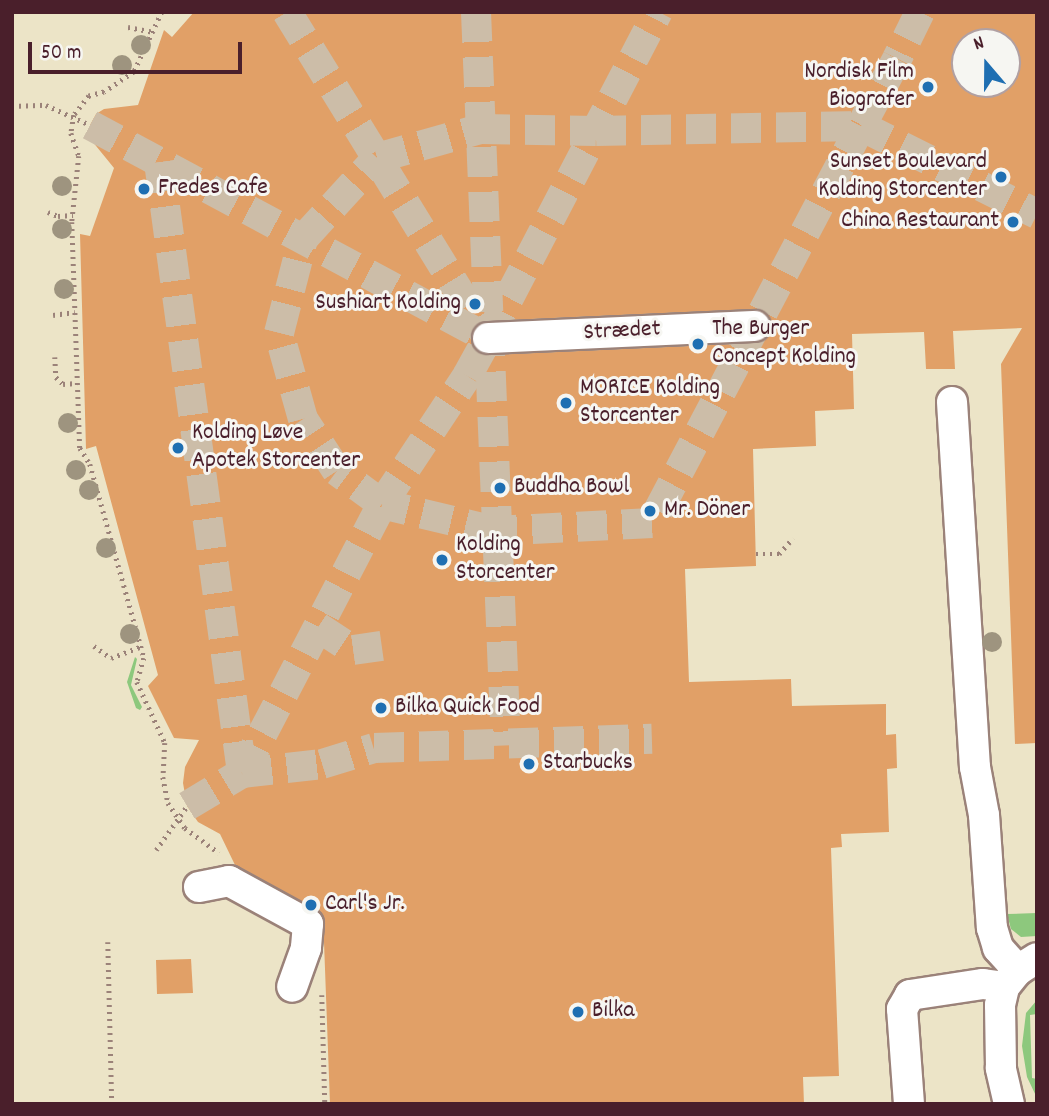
<!DOCTYPE html>
<meta charset="utf-8">
<style>
body{margin:0}
#map{position:relative;width:1049px;height:1116px;overflow:hidden;background:#ece4c7;font-family:Dekko,sans-serif}
div>[style]{position:absolute}
.green>*{inset:0;background:#8dc87d}
.building>*{inset:0;background:#e1a067}
.minor-tunnel>*{height:30px;margin-top:-15px;transform-origin:0;background:repeating-linear-gradient(90deg,#ccbda8 0 30px,transparent 0 45px)}
.path>*{height:4.5px;margin-top:-2.25px;transform-origin:0;background:repeating-linear-gradient(90deg,#9b8279 0 2px,transparent 0 7px)}
.roads{filter:drop-shadow(2px 0 #9b8279) drop-shadow(-2px 0 #9b8279) drop-shadow(0 2px #9b8279) drop-shadow(0 -2px #9b8279)}
.minor>*{height:30px;margin:-15px;padding:0 15px;transform-origin:15px;border-radius:15px;background:#fff}
.trees>*{width:20px;height:20px;margin:-10px;border-radius:50%;background:#9e947f}
.dots>*{width:19px;height:19px;translate:-50% -50%;box-sizing:border-box;border:4px solid #f6f6f2;border-radius:50%}
span{translate:-50% -50%;white-space:nowrap;text-align:center;line-height:1.15;-webkit-text-stroke:6px #f6f6f2;paint-order:stroke}
.poi-label{font-size:24px;color:#4a1f2b}
.right{translate:-100% -50%;text-align:right}
.left{translate:0 -50%;text-align:left}
.street-label{font-size:24px;color:#4a1f2b}
.frame{position:absolute;inset:0;border:14px solid #4a1f2b;pointer-events:none}
.north{position:absolute;left:951px;top:28px;width:70px;height:70px;box-sizing:border-box;background:#f6f6f2;border:2px solid #b1a0a2;border-radius:50%;rotate:340deg;font-size:19px;font-weight:700;line-height:28px;text-align:center;color:#4a1f2b}
.north::after{content:'';display:block;margin:auto;width:24px;height:32px;background:#1f6fb2;clip-path:polygon(50% 0,100% 100%,50% 72%,0 100%)}
.scale{position:absolute;left:28px;top:42px;width:214px;height:32px;box-sizing:border-box;border:4px solid #4a1f2b;border-top:0;padding-left:9px;font-size:21px;line-height:24px;white-space:nowrap;color:#4a1f2b;-webkit-text-stroke:5px #f6f6f2;paint-order:stroke}
</style>
<div id="map">
<div class="green">
<i style="clip-path:polygon(135px 657px,137px 659px,131px 685px,142px 707px,140px 710px,136px 708px,127px 682px)"></i>
<i style="clip-path:polygon(1037px 913px,1037px 936px,1021px 937px,1011px 929px,1007px 914px)"></i>
<i style="clip-path:polygon(1037px 1000px,1037px 1014px,1030px 1015px,1032px 1078px,1037px 1079px,1037px 1098px,1027px 1077px,1022px 1046px,1026px 1013px)"></i>
</div>
<div class="building">
<i style="clip-path:polygon(evenodd,194px 12px,1037px 12px,1037px 743px,1015px 744px,1001px 364px,1022px 328px,953px 331px,955px 369px,926px 369px,924px 332px,852px 334px,854px 409px,815px 411px,816px 446px,753px 449px,756px 566px,685px 569px,689px 682px,791px 679px,792px 706px,886px 704px,886px 735px,896px 734px,897px 768px,887px 769px,889px 832px,841px 834px,842px 847px,831px 848px,839px 1076px,803px 1077px,804px 1104px,330px 1104px,323px 915px,235px 865px,220px 834px,198px 822px,187px 806px,183px 783px,185px 767px,199px 740px,174px 738px,148px 686px,158px 675px,96px 446px,86px 449px,80px 234px,90px 236px,114px 168px,92px 141px,90px 125px,96px 114px,104px 109px,138px 105px,164px 30px,172px 37px,194px 12px,965px 42px,1007px 42px,1007px 84px,965px 84px,965px 42px,194px 12px,754px 309px,764px 311px,772px 325px,770px 335px,756px 343px,489px 355px,479px 353px,471px 339px,473px 329px,487px 321px,754px 309px)"></i>
<i style="clip-path:polygon(191px 959px,193px 993px,157px 994px,156px 960px)"></i>
</div>
<div class="minor-tunnel">
<i style="left:287px;top:12px;width:379px;rotate:58.4deg"></i>
<i style="left:476px;top:12px;width:734px;rotate:87.66deg"></i>
<i style="left:920px;top:12px;width:52px;rotate:116.1deg"></i>
<i style="left:897px;top:59px;width:76px;rotate:118.2deg"></i>
<i style="left:861px;top:126px;width:449px;rotate:117.8deg"></i>
<i style="left:652px;top:523px;width:157px;rotate:177.1deg"></i>
<i style="left:495px;top:531px;width:116px;rotate:-166.6deg"></i>
<i style="left:382px;top:504px;width:56px;rotate:-143.7deg"></i>
<i style="left:337px;top:471px;width:62px;rotate:-123.2deg"></i>
<i style="left:303px;top:419px;width:89px;rotate:-105.6deg"></i>
<i style="left:279px;top:333px;width:97px;rotate:-75.7deg"></i>
<i style="left:303px;top:239px;width:110px;rotate:-47.6deg"></i>
<i style="left:377px;top:158px;width:107px;rotate:-15.7deg"></i>
<i style="left:480px;top:129px;width:116px;rotate:1deg"></i>
<i style="left:596px;top:131px;width:265px;rotate:-1.1deg"></i>
<i style="left:861px;top:126px;width:197px;rotate:26.6deg"></i>
<i style="left:90px;top:125px;width:451px;rotate:28.2deg"></i>
<i style="left:159px;top:162px;width:617px;rotate:82.26deg"></i>
<i style="left:242px;top:773px;width:81px;rotate:-6.4deg"></i>
<i style="left:322px;top:764px;width:54px;rotate:-17.1deg"></i>
<i style="left:374px;top:748px;width:278px;rotate:-1.9deg"></i>
<i style="left:318px;top:627px;width:42px;rotate:33.3deg"></i>
<i style="left:353px;top:650px;width:29px;rotate:-8deg"></i>
<i style="left:187px;top:806px;width:64px;rotate:-31deg"></i>
<i style="left:242px;top:773px;width:303px;rotate:-62.5deg"></i>
<i style="left:382px;top:504px;width:154px;rotate:-56.4deg"></i>
<i style="left:467px;top:376px;width:43px;rotate:-61.1deg"></i>
<i style="left:488px;top:338px;width:368px;rotate:-62.5deg"></i>
</div>
<div class="path">
<i style="left:162px;top:12px;width:66px;rotate:115deg"></i>
<i style="left:134px;top:72px;width:36px;rotate:146deg"></i>
<i style="left:104px;top:92px;width:16px;rotate:165deg"></i>
<i style="left:89px;top:96px;width:24px;rotate:128deg"></i>
<i style="left:74px;top:115px;width:18px;rotate:99deg"></i>
<i style="left:71px;top:133px;width:24px;rotate:71deg"></i>
<i style="left:79px;top:156px;width:66px;rotate:96.1deg"></i>
<i style="left:72px;top:222px;width:226px;rotate:88deg"></i>
<i style="left:80px;top:448px;width:19px;rotate:58deg"></i>
<i style="left:90px;top:464px;width:201px;rotate:74.4deg"></i>
<i style="left:144px;top:658px;width:25px;rotate:106deg"></i>
<i style="left:137px;top:682px;width:67px;rotate:65.3deg"></i>
<i style="left:165px;top:743px;width:34px;rotate:93deg"></i>
<i style="left:163px;top:777px;width:26px;rotate:79deg"></i>
<i style="left:168px;top:803px;width:30px;rotate:56deg"></i>
<i style="left:185px;top:828px;width:42px;rotate:36.3deg"></i>
<i style="left:128px;top:27px;width:25px;rotate:11deg"></i>
<i style="left:12px;top:106px;width:34px;rotate:-2deg"></i>
<i style="left:46px;top:105px;width:48px;rotate:24.4deg"></i>
<i style="left:48px;top:212px;width:11px;rotate:22deg"></i>
<i style="left:58px;top:216px;width:15px;rotate:-4deg"></i>
<i style="left:53px;top:315px;width:22px;rotate:-8deg"></i>
<i style="left:55px;top:357px;width:20px;rotate:87deg"></i>
<i style="left:56px;top:377px;width:10px;rotate:45deg"></i>
<i style="left:63px;top:384px;width:14px;rotate:-4deg"></i>
<i style="left:756px;top:554px;width:23px"></i>
<i style="left:779px;top:554px;width:21px;rotate:-49deg"></i>
<i style="left:94px;top:646px;width:21px;rotate:35deg"></i>
<i style="left:111px;top:658px;width:31px;rotate:-21deg"></i>
<i style="left:156px;top:850px;width:54px;rotate:-54.8deg"></i>
<i style="left:108px;top:942px;width:162px;rotate:88.6deg"></i>
<i style="left:322px;top:995px;width:109px;rotate:88.4deg"></i>
</div>
<div class="roads">
<div class="minor">
<i style="left:488px;top:338px;width:267px;rotate:-2.6deg"></i>
<i style="left:952px;top:402px;width:366px;rotate:86.4deg"></i>
<i style="left:975px;top:767px;width:49px;rotate:79.4deg"></i>
<i style="left:984px;top:815px;width:113px;rotate:86deg"></i>
<i style="left:992px;top:928px;width:21px;rotate:73deg"></i>
<i style="left:998px;top:948px;width:30px;rotate:48deg"></i>
<i style="left:199px;top:887px;width:31px;rotate:-11deg"></i>
<i style="left:229px;top:881px;width:90px;rotate:28.6deg"></i>
<i style="left:308px;top:924px;width:24px;rotate:95deg"></i>
<i style="left:306px;top:948px;width:41px;rotate:109.7deg"></i>
<i style="left:909px;top:1104px;width:95px;rotate:-94.2deg"></i>
<i style="left:902px;top:1009px;width:16px;rotate:-60deg"></i>
<i style="left:910px;top:995px;width:74px;rotate:-8.6deg"></i>
<i style="left:983px;top:984px;width:21px;rotate:8deg"></i>
<i style="left:1009px;top:1104px;width:37px;rotate:-103deg"></i>
<i style="left:1001px;top:1068px;width:63px;rotate:-90.9deg"></i>
<i style="left:1000px;top:1005px;width:18px;rotate:-77deg"></i>
<i style="left:1004px;top:987px;width:22px;rotate:-51deg"></i>
<i style="left:1018px;top:970px;width:22px;rotate:-32deg"></i>
</div>
</div>
<div class="trees">
<i style="left:141px;top:45px"></i>
<i style="left:122px;top:65px"></i>
<i style="left:62px;top:186px"></i>
<i style="left:62px;top:229px"></i>
<i style="left:64px;top:289px"></i>
<i style="left:68px;top:423px"></i>
<i style="left:76px;top:470px"></i>
<i style="left:89px;top:490px"></i>
<i style="left:106px;top:548px"></i>
<i style="left:130px;top:634px"></i>
<i style="left:992px;top:642px"></i>
</div>
<div class="dots">
<i style="left:928px;top:87px;background:#1f6fb2"></i>
<i style="left:1001px;top:177px;background:#1f6fb2"></i>
<i style="left:144px;top:189px;background:#1f6fb2"></i>
<i style="left:1013px;top:222px;background:#1f6fb2"></i>
<i style="left:475px;top:304px;background:#1f6fb2"></i>
<i style="left:698px;top:344px;background:#1f6fb2"></i>
<i style="left:566px;top:403px;background:#1f6fb2"></i>
<i style="left:178px;top:448px;background:#1f6fb2"></i>
<i style="left:500px;top:488px;background:#1f6fb2"></i>
<i style="left:650px;top:511px;background:#1f6fb2"></i>
<i style="left:442px;top:560px;background:#1f6fb2"></i>
<i style="left:381px;top:708px;background:#1f6fb2"></i>
<i style="left:529px;top:764px;background:#1f6fb2"></i>
<i style="left:311px;top:905px;background:#1f6fb2"></i>
<i style="left:578px;top:1012px;background:#1f6fb2"></i>
</div>
<div class="poi-label">
<span class="right" style="left:914px;top:87px">Nordisk Film<br>Biografer</span>
<span class="right" style="left:987px;top:177px">Sunset Boulevard<br>Kolding Storcenter</span>
<span class="left" style="left:158px;top:189px">Fredes Cafe</span>
<span class="right" style="left:999px;top:222px">China Restaurant</span>
<span class="right" style="left:461px;top:304px">Sushiart Kolding</span>
<span class="left" style="left:712px;top:344px">The Burger<br>Concept Kolding</span>
<span class="left" style="left:580px;top:403px">MORICE Kolding<br>Storcenter</span>
<span class="left" style="left:192px;top:448px">Kolding Løve<br>Apotek Storcenter</span>
<span class="left" style="left:514px;top:488px">Buddha Bowl</span>
<span class="left" style="left:664px;top:511px">Mr. Döner</span>
<span class="left" style="left:456px;top:560px">Kolding<br>Storcenter</span>
<span class="left" style="left:395px;top:708px">Bilka Quick Food</span>
<span class="left" style="left:543px;top:764px">Starbucks</span>
<span class="left" style="left:325px;top:905px">Carl's Jr.</span>
<span class="left" style="left:592px;top:1012px">Bilka</span>
</div>
<div class="street-label">
<span style="left:622px;top:332px;rotate:-3deg">Strædet</span>
</div>
<div class="frame"></div>
<div class="north">N</div>
<div class="scale">50 m</div>
</div>
